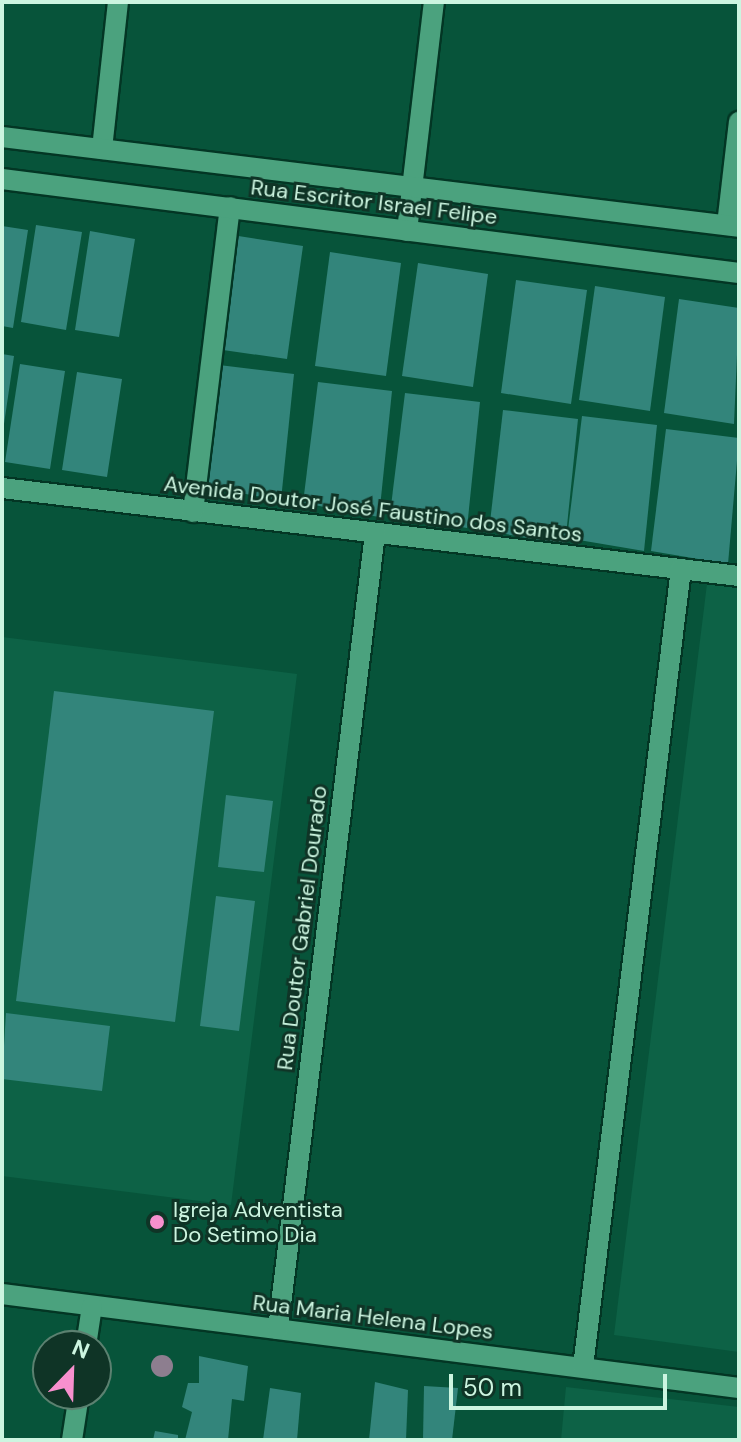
<!DOCTYPE html>
<meta charset="utf-8">
<style>
body{margin:0}
#map{position:relative;width:741px;height:1442px;overflow:hidden;background:#07543a;font-family:"DM Sans",sans-serif}
div>[style]{position:absolute}
.built>*{inset:0;background:#0d6246}
.building>*{inset:0;background:#33857b}
.roads{filter:drop-shadow(2px 0 #033624) drop-shadow(-2px 0 #033624) drop-shadow(0 2px #033624) drop-shadow(0 -2px #033624)}
.street>*{height:20px;margin:-10px;padding:0 10px;transform-origin:10px;border-radius:10px;background:#4ba27e}
.secondary>*{height:20px;margin:-10px;padding:0 10px;transform-origin:10px;border-radius:10px;background:#4ba27e}
.trees>*{width:22px;height:22px;margin:-11px;border-radius:50%;background:#8d7e8f}
.dots>*{width:22px;height:22px;translate:-50% -50%;box-sizing:border-box;border:4px solid #0f3426;border-radius:50%}
span{translate:-50% -50%;white-space:nowrap;text-align:center;line-height:1.15;-webkit-text-stroke:6px #0f3426;paint-order:stroke}
.street-label{font-size:22px;color:#ccf5e0}
.poi-label{font-size:22px;color:#ccf5e0}
.left{translate:0 -50%;text-align:left}
.frame{position:absolute;inset:0;border:4px solid #ccf5e0;pointer-events:none}
.north{position:absolute;left:32px;top:1330px;width:80px;height:80px;box-sizing:border-box;background:#0f3426;border:2px solid #5b8170;border-radius:50%;rotate:23deg;font-size:22px;font-weight:700;line-height:32px;text-align:center;color:#ccf5e0}
.north::after{content:'';display:block;margin:auto;width:28px;height:36px;background:#f790ce;clip-path:polygon(50% 0,100% 100%,50% 72%,0 100%)}
.scale{position:absolute;left:449px;top:1374px;width:218px;height:36px;box-sizing:border-box;border:4px solid #ccf5e0;border-top:0;padding-left:10px;font-size:24px;line-height:28px;white-space:nowrap;color:#ccf5e0;-webkit-text-stroke:6px #0f3426;paint-order:stroke}
</style>
<div id="map">
<div class="built">
<i style="clip-path:polygon(708px 576px,739px 580px,739px 1352px,614px 1335px)"></i>
<i style="clip-path:polygon(2px 637px,297px 674px,231px 1205px,2px 1176px)"></i>
<i style="clip-path:polygon(566px 1387px,739px 1407px,739px 1440px,561px 1440px)"></i>
</div>
<div class="building">
<i style="clip-path:polygon(36px 225px,82px 232px,66px 330px,21px 322px)"></i>
<i style="clip-path:polygon(2px 226px,28px 230px,13px 328px,2px 326px)"></i>
<i style="clip-path:polygon(90px 231px,135px 239px,119px 337px,75px 330px)"></i>
<i style="clip-path:polygon(232px 235px,303px 246px,287px 359px,216px 349px)"></i>
<i style="clip-path:polygon(330px 252px,401px 263px,386px 376px,315px 366px)"></i>
<i style="clip-path:polygon(418px 263px,488px 274px,473px 387px,402px 376px)"></i>
<i style="clip-path:polygon(516px 280px,587px 290px,571px 404px,501px 393px)"></i>
<i style="clip-path:polygon(595px 286px,665px 297px,650px 411px,579px 400px)"></i>
<i style="clip-path:polygon(679px 299px,739px 308px,734px 424px,664px 413px)"></i>
<i style="clip-path:polygon(2px 354px,14px 356px,4px 424px,2px 424px)"></i>
<i style="clip-path:polygon(20px 364px,65px 371px,50px 469px,5px 462px)"></i>
<i style="clip-path:polygon(219px 365px,294px 374px,281px 500px,204px 487px)"></i>
<i style="clip-path:polygon(77px 372px,122px 379px,107px 477px,62px 470px)"></i>
<i style="clip-path:polygon(318px 382px,392px 391px,379px 517px,303px 503px)"></i>
<i style="clip-path:polygon(405px 393px,480px 402px,467px 528px,390px 514px)"></i>
<i style="clip-path:polygon(503px 410px,578px 419px,565px 545px,489px 531px)"></i>
<i style="clip-path:polygon(582px 416px,657px 425px,644px 551px,567px 538px)"></i>
<i style="clip-path:polygon(666px 429px,739px 438px,728px 564px,651px 551px)"></i>
<i style="clip-path:polygon(54px 691px,214px 711px,175px 1022px,16px 1001px)"></i>
<i style="clip-path:polygon(226px 795px,273px 801px,264px 872px,218px 867px)"></i>
<i style="clip-path:polygon(216px 896px,255px 901px,239px 1031px,200px 1026px)"></i>
<i style="clip-path:polygon(6px 1013px,110px 1026px,102px 1091px,2px 1079px)"></i>
<i style="clip-path:polygon(199px 1356px,248px 1366px,244px 1401px,232px 1399px,228px 1440px,185px 1440px,192px 1412px,182px 1407px,188px 1383px,199px 1383px)"></i>
<i style="clip-path:polygon(375px 1382px,408px 1390px,406px 1440px,369px 1440px)"></i>
<i style="clip-path:polygon(424px 1386px,458px 1388px,452px 1440px,423px 1440px)"></i>
<i style="clip-path:polygon(270px 1388px,301px 1393px,297px 1440px,263px 1440px)"></i>
<i style="clip-path:polygon(155px 1431px,178px 1435px,178px 1440px,153px 1440px)"></i>
</div>
<div class="roads">
<div class="street">
<i style="left:102px;top:149px;width:148px;rotate:-83.8deg"></i>
<i style="left:727px;top:225px;width:104px;rotate:-83.4deg"></i>
<i style="left:407px;top:231px;width:231px;rotate:-83.3deg"></i>
<i style="left:2px;top:488px;width:742px;rotate:6.81deg"></i>
<i style="left:193px;top:512px;width:307px;rotate:-83.1deg"></i>
<i style="left:2px;top:1294px;width:743px;rotate:7.27deg"></i>
<i style="left:278px;top:1329px;width:802px;rotate:-83.05deg"></i>
<i style="left:86px;top:1346px;width:40px;rotate:-81.5deg"></i>
<i style="left:583px;top:1367px;width:804px;rotate:-83deg"></i>
<i style="left:72px;top:1440px;width:47px;rotate:-81.3deg"></i>
</div>
<div class="secondary">
<i style="left:2px;top:137px;width:742px;rotate:6.96deg"></i>
<i style="left:2px;top:179px;width:743px;rotate:7.27deg"></i>
</div>
</div>
<div class="trees">
<i style="left:162px;top:1366px"></i>
</div>
<div class="dots">
<i style="left:157px;top:1222px;background:#f790ce"></i>
</div>
<div class="street-label">
<span style="left:374px;top:202px;rotate:7deg">Rua Escritor Israel Felipe</span>
<span style="left:373px;top:509px;rotate:7deg">Avenida Doutor José Faustino dos Santos</span>
<span style="left:302px;top:928px;rotate:-83deg">Rua Doutor Gabriel Dourado</span>
<span style="left:373px;top:1317px;rotate:7deg">Rua Maria Helena Lopes</span>
</div>
<div class="poi-label">
<span class="left" style="left:173px;top:1222px">Igreja Adventista<br>Do Setimo Dia</span>
</div>
<div class="frame"></div>
<div class="north">N</div>
<div class="scale">50 m</div>
</div>
